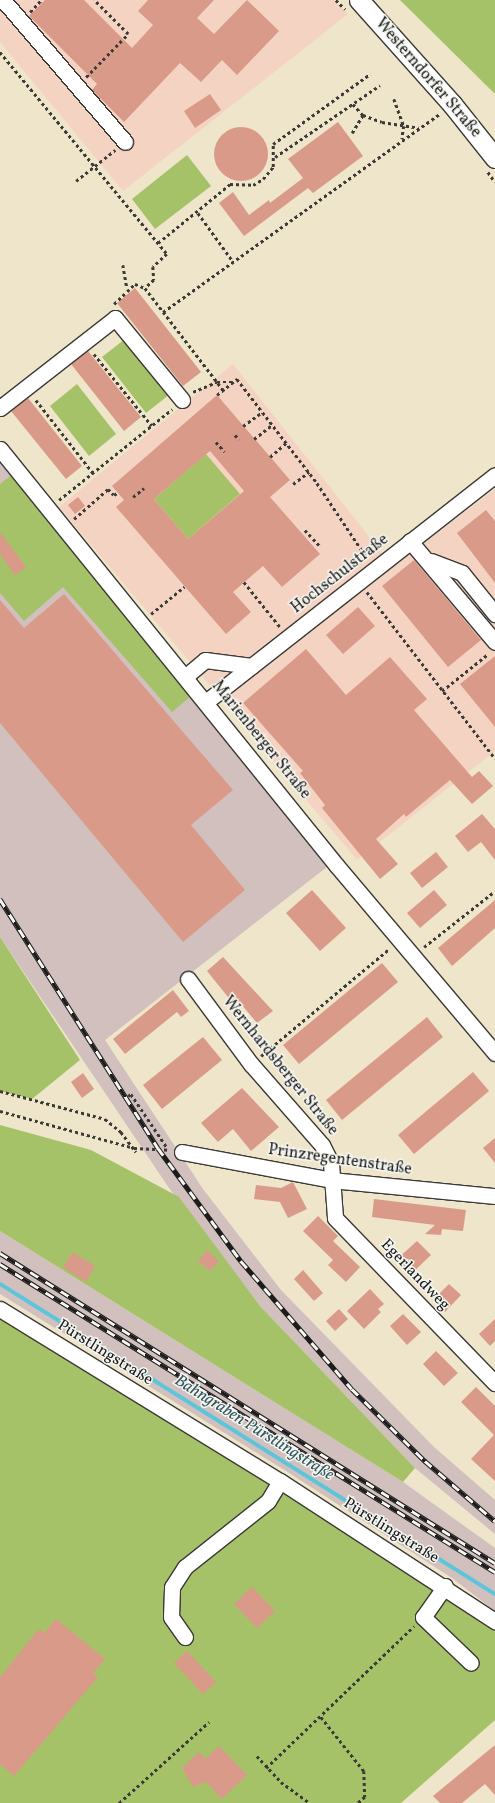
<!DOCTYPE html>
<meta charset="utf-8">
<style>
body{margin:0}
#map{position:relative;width:495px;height:1803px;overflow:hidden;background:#eee5ca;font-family:Vollkorn,serif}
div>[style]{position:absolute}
.built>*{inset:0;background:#f5d3c2}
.industrial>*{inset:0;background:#d1c0bd}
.green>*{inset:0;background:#a6c268}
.stream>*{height:4px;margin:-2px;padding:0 2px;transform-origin:2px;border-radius:2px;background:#5dc5da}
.building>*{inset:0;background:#da9a89}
.round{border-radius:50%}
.path>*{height:2.5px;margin-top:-1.25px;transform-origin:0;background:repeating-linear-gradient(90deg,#3c3a36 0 3px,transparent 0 6px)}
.roads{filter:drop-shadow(1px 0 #3c3a36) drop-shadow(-1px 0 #3c3a36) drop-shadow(0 1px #3c3a36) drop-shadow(0 -1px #3c3a36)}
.minor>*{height:15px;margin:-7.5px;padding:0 7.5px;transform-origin:7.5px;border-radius:7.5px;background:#fff}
.major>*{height:19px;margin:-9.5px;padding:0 9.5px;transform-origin:9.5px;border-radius:9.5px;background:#fff}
.rail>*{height:4.5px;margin-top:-2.25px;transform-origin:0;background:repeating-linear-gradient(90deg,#f6f6f2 0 9px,#1c1c1c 0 18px);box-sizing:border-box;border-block:1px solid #1c1c1c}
span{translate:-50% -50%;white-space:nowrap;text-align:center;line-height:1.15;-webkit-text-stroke:3px #f6f6f2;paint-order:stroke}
.street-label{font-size:16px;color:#1c1c1c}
.water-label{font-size:17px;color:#33575e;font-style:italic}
</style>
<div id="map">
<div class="built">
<i style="clip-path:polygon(0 0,334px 0,348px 14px,123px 191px,0 42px)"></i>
<i style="clip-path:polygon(233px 364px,393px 567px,495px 489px,495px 751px,357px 860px,59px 507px)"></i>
</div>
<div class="industrial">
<i style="clip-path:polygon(0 454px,341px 856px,105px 1040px,203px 1189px,281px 1290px,434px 1447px,495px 1500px,495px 1534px,415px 1468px,260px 1306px,169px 1188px,0 937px)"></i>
<i style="clip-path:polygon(0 1231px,403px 1482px,495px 1548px,495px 1611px,452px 1578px,286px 1471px,0 1294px)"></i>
</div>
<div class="green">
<i style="clip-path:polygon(400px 0,495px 0,495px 94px,401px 1px)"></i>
<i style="clip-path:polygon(187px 155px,211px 186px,155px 229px,132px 199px)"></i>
<i style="clip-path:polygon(134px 332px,179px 387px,146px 413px,102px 357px)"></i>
<i style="clip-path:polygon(77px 384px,116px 434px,89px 456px,50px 406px)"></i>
<i style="clip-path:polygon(206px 454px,240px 494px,188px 539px,154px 499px)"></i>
<i style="clip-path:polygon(13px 474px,191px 696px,172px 712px,63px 587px,24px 621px,0 593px,0 484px)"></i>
<i style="clip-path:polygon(0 937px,80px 1060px,32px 1099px,0 1091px)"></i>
<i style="clip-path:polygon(0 1125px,91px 1150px,179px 1197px,260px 1306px,415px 1468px,403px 1482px,0 1231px)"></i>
<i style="clip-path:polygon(0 1309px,495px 1621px,495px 1720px,401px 1803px,0 1803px)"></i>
</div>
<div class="stream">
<i style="left:0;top:1284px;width:584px;rotate:32.06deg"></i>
</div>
<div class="building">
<i style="clip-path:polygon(45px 0,84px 0,132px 48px,153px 25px,138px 11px,148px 0,214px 0,197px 18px,214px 34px,247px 0,279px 31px,237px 75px,222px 60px,201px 82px,180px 63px,124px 122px,92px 90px,97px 84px,29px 16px)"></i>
<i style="clip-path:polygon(210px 94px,221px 110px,195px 128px,184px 111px)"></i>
<i style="clip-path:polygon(338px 122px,363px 156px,313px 193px,308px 188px,244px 236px,219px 203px,233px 192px,249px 215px,269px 200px,270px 203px,303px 178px,288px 159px)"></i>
<i class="round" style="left:214px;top:127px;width:54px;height:54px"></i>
<i style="clip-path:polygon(135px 288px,201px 372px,183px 386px,117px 303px)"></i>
<i style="clip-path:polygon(88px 351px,141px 417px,124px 431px,71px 364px)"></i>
<i style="clip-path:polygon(evenodd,217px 395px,290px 480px,270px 497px,320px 554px,282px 587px,263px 566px,233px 592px,251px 612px,226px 634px,116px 507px,124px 500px,112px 486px,217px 395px,210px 451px,244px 491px,188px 539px,154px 499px,210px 451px)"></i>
<i style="clip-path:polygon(28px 398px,82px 466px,66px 479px,11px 411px)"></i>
<i style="clip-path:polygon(78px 497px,85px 506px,75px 514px,68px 505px)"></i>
<i style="clip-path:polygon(486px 510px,495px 521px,495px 583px,457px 533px)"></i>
<i style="clip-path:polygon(0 532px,26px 567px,15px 575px,0 554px)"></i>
<i style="clip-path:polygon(414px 560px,481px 640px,448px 667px,382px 586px)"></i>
<i style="clip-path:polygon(64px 594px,233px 790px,191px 825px,245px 890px,183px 942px,0 723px,0 600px,24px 628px)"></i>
<i style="clip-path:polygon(358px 607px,375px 626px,343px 654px,326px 635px)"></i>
<i style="clip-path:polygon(306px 649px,346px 695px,390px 657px,427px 699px,414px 710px,472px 777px,479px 771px,493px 786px,472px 804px,450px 780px,406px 817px,404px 814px,376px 839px,398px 864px,380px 879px,322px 808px,325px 805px,300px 773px,303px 771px,243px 703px)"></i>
<i style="clip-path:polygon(495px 656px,495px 727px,460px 684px)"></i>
<i style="clip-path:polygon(482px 814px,495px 829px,495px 860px,481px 842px,468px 852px,455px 836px)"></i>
<i style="clip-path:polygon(436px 852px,448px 867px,422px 888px,410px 873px)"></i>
<i style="clip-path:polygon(312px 890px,346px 928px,320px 951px,286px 913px)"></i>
<i style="clip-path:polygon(434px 890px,447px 905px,420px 928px,407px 913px)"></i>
<i style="clip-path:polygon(495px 900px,495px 928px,452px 966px,438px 948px)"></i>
<i style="clip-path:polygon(223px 957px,273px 1011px,257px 1023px,236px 998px,232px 1002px,207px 971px)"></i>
<i style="clip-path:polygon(382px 963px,398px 982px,299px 1064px,283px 1045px)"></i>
<i style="clip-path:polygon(173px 990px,189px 1011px,181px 1017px,177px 1012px,125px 1054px,113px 1039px)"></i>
<i style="clip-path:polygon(427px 1017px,443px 1037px,342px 1120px,326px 1100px)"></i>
<i style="clip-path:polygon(203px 1037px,222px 1060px,162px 1109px,143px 1085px)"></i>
<i style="clip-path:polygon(473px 1072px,489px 1091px,414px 1154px,398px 1135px)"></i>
<i style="clip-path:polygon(83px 1073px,94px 1089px,82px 1098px,71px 1082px)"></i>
<i style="clip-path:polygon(242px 1088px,279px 1127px,251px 1151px,233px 1129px,218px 1142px,201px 1123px)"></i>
<i style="clip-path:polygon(495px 1138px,495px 1163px,483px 1148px)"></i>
<i style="clip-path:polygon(293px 1182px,307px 1209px,288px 1218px,280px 1202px,254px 1199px,256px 1185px,281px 1188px)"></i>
<i style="clip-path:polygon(374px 1199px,466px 1210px,463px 1231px,442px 1229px,441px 1235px,425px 1234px,435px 1225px,372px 1217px)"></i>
<i style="clip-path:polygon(318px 1216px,338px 1236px,333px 1241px,360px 1267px,346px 1282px,328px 1265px,333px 1260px,303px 1231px)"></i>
<i style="clip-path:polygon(417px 1241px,431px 1255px,410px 1275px,396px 1260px)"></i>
<i style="clip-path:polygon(207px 1250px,219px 1261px,210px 1271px,198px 1261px)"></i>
<i style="clip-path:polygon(73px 1252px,95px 1266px,86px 1282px,63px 1267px)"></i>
<i style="clip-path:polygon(303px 1270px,323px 1293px,314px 1301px,294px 1279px)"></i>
<i style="clip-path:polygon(449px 1284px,461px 1295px,445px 1312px,433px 1300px)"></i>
<i style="clip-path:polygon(370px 1289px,384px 1304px,378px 1309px,381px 1312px,364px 1329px,347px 1311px)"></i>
<i style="clip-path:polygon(339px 1309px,348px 1319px,335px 1331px,326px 1321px)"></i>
<i style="clip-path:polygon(403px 1314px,421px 1332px,407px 1345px,390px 1326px)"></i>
<i style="clip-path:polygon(495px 1319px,495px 1341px,490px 1346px,479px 1334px)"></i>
<i style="clip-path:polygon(436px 1351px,458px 1373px,444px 1386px,423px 1364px)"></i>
<i style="clip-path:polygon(476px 1387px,495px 1406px,495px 1481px,471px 1459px,494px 1435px,461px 1402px)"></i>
<i style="clip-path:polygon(252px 1587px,275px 1611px,257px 1628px,234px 1604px)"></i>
<i style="clip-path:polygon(56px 1619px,105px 1659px,93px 1673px,98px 1677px,14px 1776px,0 1764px,0 1677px,39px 1629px,44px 1633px)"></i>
<i style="clip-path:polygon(187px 1651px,216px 1682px,203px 1694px,174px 1663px)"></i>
<i style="clip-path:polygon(495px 1745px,495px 1795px,485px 1784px,462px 1803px,440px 1803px,433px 1796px)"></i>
<i style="clip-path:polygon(219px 1746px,247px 1775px,222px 1799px,206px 1782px,193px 1787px,182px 1768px,199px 1752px,205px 1759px)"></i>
</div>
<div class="path">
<i style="left:336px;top:0;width:13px;rotate:45deg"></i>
<i style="left:30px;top:12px;width:16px;rotate:-47deg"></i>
<i style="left:0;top:52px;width:262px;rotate:50.4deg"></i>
<i style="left:167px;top:254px;width:19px;rotate:137deg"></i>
<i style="left:153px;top:267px;width:13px;rotate:86deg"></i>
<i style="left:154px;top:280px;width:12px;rotate:138deg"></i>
<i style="left:86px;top:77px;width:60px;rotate:-45.7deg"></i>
<i style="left:128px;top:34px;width:48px;rotate:-135deg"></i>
<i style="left:394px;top:99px;width:29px;rotate:70deg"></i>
<i style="left:404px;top:126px;width:13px;rotate:99deg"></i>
<i style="left:353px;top:104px;width:15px;rotate:48deg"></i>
<i style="left:363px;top:115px;width:20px;rotate:20deg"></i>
<i style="left:382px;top:122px;width:37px;rotate:9deg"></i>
<i style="left:352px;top:133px;width:21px;rotate:-59deg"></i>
<i style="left:275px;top:157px;width:127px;rotate:-34.4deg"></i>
<i style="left:488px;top:172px;width:12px;rotate:55deg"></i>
<i style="left:76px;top:181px;width:50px;rotate:-38.5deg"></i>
<i style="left:198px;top:213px;width:58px;rotate:54.1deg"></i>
<i style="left:158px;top:243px;width:93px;rotate:-39.3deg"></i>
<i style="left:230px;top:184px;width:23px;rotate:2deg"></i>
<i style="left:253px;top:185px;width:12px;rotate:-31deg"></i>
<i style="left:263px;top:179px;width:16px;rotate:-50deg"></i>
<i style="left:273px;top:167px;width:23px;rotate:-90deg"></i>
<i style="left:273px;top:144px;width:120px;rotate:-35.8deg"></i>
<i style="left:123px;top:265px;width:23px;rotate:80deg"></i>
<i style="left:114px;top:304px;width:29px;rotate:-44deg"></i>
<i style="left:135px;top:284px;width:11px;rotate:22deg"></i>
<i style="left:145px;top:288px;width:130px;rotate:52.5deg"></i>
<i style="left:163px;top:312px;width:340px;rotate:-35.6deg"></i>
<i style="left:94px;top:354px;width:92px;rotate:51.1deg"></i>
<i style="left:193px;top:392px;width:26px;rotate:-23deg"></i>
<i style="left:217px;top:382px;width:16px"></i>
<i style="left:217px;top:395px;width:26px;rotate:-39deg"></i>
<i style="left:237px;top:379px;width:131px;rotate:52.4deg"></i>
<i style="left:317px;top:483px;width:90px;rotate:56.3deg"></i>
<i style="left:36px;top:400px;width:93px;rotate:52deg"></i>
<i style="left:243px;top:426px;width:24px;rotate:-36deg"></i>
<i style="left:235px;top:435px;width:6px;rotate:45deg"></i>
<i style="left:254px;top:439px;width:23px;rotate:-38deg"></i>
<i style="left:216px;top:442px;width:13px;rotate:48deg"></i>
<i style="left:270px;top:457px;width:21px;rotate:-41deg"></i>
<i style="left:293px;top:484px;width:20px;rotate:-37deg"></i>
<i style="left:133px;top:497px;width:14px;rotate:-39deg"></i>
<i style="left:59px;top:500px;width:145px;rotate:-38.8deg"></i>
<i style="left:74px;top:519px;width:45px;rotate:-41.4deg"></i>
<i style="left:108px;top:489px;width:8px;rotate:45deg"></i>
<i style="left:114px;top:495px;width:4px;rotate:-34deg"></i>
<i style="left:305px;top:530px;width:22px;rotate:47deg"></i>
<i style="left:244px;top:582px;width:59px;rotate:51.2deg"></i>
<i style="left:367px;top:592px;width:210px;rotate:52.4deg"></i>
<i style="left:151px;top:614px;width:43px;rotate:-39.3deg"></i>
<i style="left:442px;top:691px;width:59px;rotate:-38.8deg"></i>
<i style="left:424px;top:947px;width:90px;rotate:-38.3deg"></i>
<i style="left:261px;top:1056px;width:167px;rotate:-39.9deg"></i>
<i style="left:0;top:1091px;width:109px;rotate:14.9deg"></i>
<i style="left:105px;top:1119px;width:21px;rotate:39deg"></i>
<i style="left:121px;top:1132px;width:25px;rotate:53deg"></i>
<i style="left:128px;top:1096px;width:4px;rotate:-34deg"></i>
<i style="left:131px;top:1094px;width:66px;rotate:56.1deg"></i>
<i style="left:0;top:1111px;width:139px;rotate:15.4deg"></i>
<i style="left:134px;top:1148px;width:35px;rotate:3deg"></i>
<i style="left:321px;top:1717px;width:69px;rotate:51.5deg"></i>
<i style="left:364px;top:1771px;width:26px;rotate:88deg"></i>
<i style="left:365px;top:1797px;width:9px;rotate:139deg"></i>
<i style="left:257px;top:1756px;width:35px;rotate:47deg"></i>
<i style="left:281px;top:1782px;width:36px;rotate:36deg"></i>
<i style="left:266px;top:1768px;width:205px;rotate:-43.8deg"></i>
<i style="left:119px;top:1803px;width:121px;rotate:-42deg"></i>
</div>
<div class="roads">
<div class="minor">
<i style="left:3px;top:0;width:187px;rotate:49.3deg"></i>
<i style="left:0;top:408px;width:146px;rotate:-38deg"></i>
<i style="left:115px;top:318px;width:106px;rotate:50.7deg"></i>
<i style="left:0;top:449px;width:536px;rotate:51.06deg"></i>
<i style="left:337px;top:866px;width:245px;rotate:49.8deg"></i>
<i style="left:410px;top:541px;width:132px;rotate:49.9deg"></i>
<i style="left:431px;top:561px;width:33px;rotate:21deg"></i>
<i style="left:462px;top:573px;width:53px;rotate:51.2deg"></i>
<i style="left:186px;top:676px;width:25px;rotate:-40deg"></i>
<i style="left:205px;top:660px;width:47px;rotate:7.3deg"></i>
<i style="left:207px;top:701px;width:366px;rotate:-38.1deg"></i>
<i style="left:188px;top:979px;width:106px;rotate:53.5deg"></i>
<i style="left:251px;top:1064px;width:108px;rotate:48.8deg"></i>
<i style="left:322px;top:1145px;width:20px;rotate:63deg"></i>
<i style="left:331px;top:1163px;width:55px;rotate:85.8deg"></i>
<i style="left:335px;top:1218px;width:230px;rotate:45.9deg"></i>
<i style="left:182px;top:1152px;width:152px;rotate:10.6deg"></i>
<i style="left:331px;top:1180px;width:165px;rotate:5.6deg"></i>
<i style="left:0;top:1309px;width:329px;rotate:31.6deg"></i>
<i style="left:280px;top:1481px;width:257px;rotate:33.1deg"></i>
<i style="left:445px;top:1586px;width:38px;rotate:125deg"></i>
<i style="left:423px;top:1617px;width:66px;rotate:43.8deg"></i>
<i style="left:185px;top:1637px;width:24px;rotate:-125deg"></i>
<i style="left:171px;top:1617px;width:30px;rotate:-88deg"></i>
<i style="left:172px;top:1587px;width:24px;rotate:-57deg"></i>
<i style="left:185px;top:1567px;width:106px;rotate:-38.5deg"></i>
<i style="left:268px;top:1501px;width:23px;rotate:-59deg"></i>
</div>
<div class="major">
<i style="left:359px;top:0;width:140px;rotate:48.2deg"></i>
<i style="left:452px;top:104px;width:69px;rotate:51.5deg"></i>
</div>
</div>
<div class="rail">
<i style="left:0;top:899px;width:295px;rotate:57.6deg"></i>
<i style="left:158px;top:1148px;width:140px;rotate:53.7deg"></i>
<i style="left:241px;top:1261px;width:169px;rotate:49.1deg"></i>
<i style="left:352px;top:1389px;width:103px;rotate:44.6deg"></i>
<i style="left:425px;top:1461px;width:92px;rotate:40.6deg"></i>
<i style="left:0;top:1253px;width:584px;rotate:32.06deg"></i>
<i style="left:0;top:1264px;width:583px;rotate:31.89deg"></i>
</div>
<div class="street-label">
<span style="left:428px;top:78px;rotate:49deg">Westerndorfer Straße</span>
<span style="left:340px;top:574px;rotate:-38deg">Hochschulstraße</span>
<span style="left:261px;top:740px;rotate:51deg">Marienberger Straße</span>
<span style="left:280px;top:1066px;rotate:51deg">Wernhardsberger Straße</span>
<span style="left:340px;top:1160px;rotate:8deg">Prinzregentenstraße</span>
<span style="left:415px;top:1275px;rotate:46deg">Egerlandweg</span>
<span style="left:105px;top:1353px;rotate:32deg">Pürstlingstraße</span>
<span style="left:391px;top:1531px;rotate:32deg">Pürstlingstraße</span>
</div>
<div class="water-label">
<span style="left:254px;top:1428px;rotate:32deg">Bahngraben Pürstlingstraße</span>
</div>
</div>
